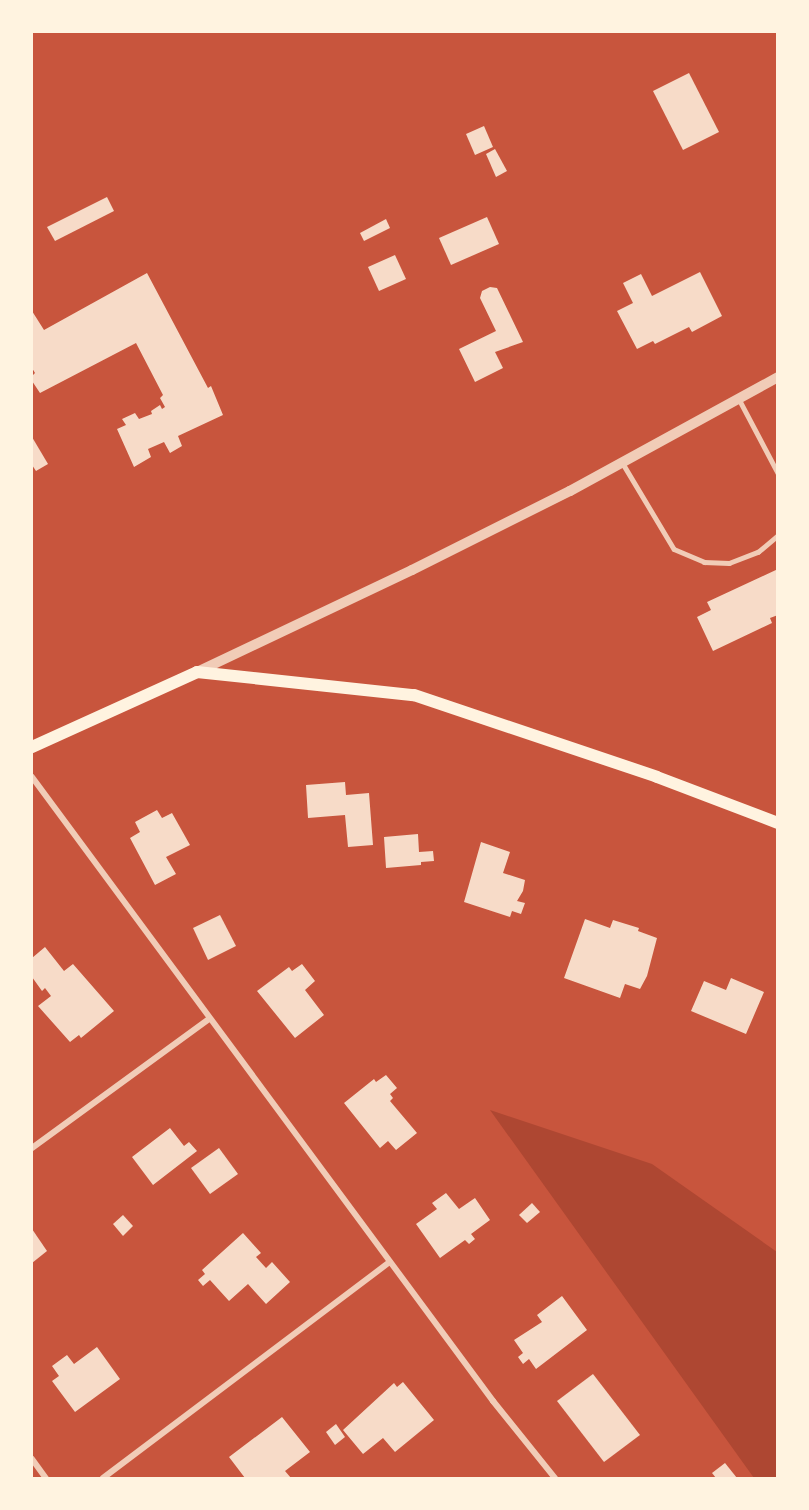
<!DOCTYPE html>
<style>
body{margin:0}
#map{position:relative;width:809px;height:1510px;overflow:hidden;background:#c8553d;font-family:Jost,sans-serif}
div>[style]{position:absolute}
.green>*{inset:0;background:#ae4732}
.building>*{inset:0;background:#f7dbc8}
.service>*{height:4.5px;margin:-2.25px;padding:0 2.25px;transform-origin:2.25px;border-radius:2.25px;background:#f1ccb7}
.minor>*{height:6px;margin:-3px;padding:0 3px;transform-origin:3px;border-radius:3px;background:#f1ccb7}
.tertiary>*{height:10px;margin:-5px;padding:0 5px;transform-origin:5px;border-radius:5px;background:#f1ccb7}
.secondary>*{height:12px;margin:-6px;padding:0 6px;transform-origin:6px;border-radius:6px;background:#fff3e0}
span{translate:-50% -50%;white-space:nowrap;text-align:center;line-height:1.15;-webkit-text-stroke:6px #fff3e0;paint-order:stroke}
.frame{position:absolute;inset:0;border:33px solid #fff3e0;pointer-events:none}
</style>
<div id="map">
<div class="green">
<i style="clip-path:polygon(490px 1110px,652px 1164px,777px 1252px,777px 1478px,754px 1478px)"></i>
</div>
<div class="building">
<i style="clip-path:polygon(689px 73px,719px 132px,683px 150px,653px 91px)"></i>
<i style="clip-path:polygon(484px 126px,493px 147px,475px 155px,466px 134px)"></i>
<i style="clip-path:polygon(495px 149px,507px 171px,496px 177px,486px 154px)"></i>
<i style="clip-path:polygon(107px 197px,114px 211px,55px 241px,47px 227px)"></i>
<i style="clip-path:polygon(487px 217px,499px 244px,451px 265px,439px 238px)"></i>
<i style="clip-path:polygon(386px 219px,390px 228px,364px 241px,360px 233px)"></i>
<i style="clip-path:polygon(395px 255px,406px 279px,379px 291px,368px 267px)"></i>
<i style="clip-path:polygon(700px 272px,722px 316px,692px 332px,689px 327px,655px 344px,653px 341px,637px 349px,617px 311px,633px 303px,623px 283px,641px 274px,652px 296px)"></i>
<i style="clip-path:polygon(147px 273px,208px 388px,211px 386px,223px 415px,178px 436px,182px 446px,170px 453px,164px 442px,148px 449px,151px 457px,134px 467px,117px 429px,126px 425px,122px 419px,135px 413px,139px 419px,152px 414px,151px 411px,160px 405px,162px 409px,165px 407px,160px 398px,163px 395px,136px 343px,40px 393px,32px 381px,32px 376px,35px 373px,32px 368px,32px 311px,44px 330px)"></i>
<i style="clip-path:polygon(490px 287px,497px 288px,523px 342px,495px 352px,503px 368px,475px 382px,459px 349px,496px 331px,480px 298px,482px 291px)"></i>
<i style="clip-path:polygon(32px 437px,48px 464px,36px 471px,32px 465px)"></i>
<i style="clip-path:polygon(778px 569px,778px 615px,770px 618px,772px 623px,713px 651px,697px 617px,711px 610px,707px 602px)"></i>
<i style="clip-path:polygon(345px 782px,346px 795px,369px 793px,373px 845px,348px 847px,345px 815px,308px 818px,306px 785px)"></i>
<i style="clip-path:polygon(157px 810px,162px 818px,172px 813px,190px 845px,166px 857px,176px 874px,155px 885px,130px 838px,140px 832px,135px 822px)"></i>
<i style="clip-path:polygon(418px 834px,419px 852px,433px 851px,434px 861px,421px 862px,421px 865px,386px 868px,384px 837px)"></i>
<i style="clip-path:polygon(481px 842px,510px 852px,503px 873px,525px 880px,523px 891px,517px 901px,525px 903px,521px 914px,512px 911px,510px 917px,464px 902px)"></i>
<i style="clip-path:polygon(220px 915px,236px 946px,208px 960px,193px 928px)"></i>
<i style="clip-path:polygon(585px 919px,610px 928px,613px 920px,639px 928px,638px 931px,657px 938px,647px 976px,640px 989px,625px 984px,620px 998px,564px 978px)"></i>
<i style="clip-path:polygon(45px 947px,64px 971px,73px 964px,114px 1011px,81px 1038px,79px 1035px,70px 1042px,38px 1006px,51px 996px,45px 988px,42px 991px,32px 977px,32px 958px)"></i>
<i style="clip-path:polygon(302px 964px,315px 981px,305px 990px,324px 1015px,295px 1038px,257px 991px,289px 967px,292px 971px)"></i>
<i style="clip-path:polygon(731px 978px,764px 992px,746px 1034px,691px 1011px,704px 981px,726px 990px)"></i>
<i style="clip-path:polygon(386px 1075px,397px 1088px,390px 1094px,393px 1098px,390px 1101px,417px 1133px,396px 1150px,388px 1141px,380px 1148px,344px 1103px,374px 1079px,376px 1082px)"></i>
<i style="clip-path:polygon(170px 1128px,184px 1146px,189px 1142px,197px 1151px,153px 1185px,132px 1157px)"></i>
<i style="clip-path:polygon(219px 1148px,238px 1174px,210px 1194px,191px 1168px)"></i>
<i style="clip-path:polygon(446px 1193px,459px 1209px,475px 1198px,490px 1220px,471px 1234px,475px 1239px,469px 1244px,465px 1240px,440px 1258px,416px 1224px,437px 1209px,432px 1203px)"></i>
<i style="clip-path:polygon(532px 1203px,540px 1212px,527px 1223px,519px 1215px)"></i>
<i style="clip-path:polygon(123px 1215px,133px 1226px,123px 1236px,113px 1224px)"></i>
<i style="clip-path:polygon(32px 1229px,47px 1251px,32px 1263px)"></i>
<i style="clip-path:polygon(243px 1233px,261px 1253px,256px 1257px,266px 1268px,272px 1262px,290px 1282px,266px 1304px,248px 1284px,229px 1301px,210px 1280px,203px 1286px,198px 1280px,205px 1274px,202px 1270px)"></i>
<i style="clip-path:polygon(562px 1296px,587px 1330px,536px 1369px,529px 1359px,523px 1364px,518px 1357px,523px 1353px,514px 1340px,542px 1322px,537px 1315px)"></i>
<i style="clip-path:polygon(97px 1347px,120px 1379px,75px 1412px,52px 1381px,59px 1376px,52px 1366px,67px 1355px,74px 1364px)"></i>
<i style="clip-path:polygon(593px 1374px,640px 1435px,604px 1462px,557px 1401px)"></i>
<i style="clip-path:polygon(403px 1382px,434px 1420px,395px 1452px,383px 1438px,363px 1454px,343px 1430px,394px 1383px,397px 1387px)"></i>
<i style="clip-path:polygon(282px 1417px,310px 1452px,285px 1471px,291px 1478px,245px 1478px,229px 1457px)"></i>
<i style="clip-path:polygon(336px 1424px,345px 1437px,335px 1445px,326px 1432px)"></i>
<i style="clip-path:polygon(725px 1463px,737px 1478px,716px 1478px,712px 1473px)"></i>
</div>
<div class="service">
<i style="left:739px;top:399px;width:84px;rotate:62.2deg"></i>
<i style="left:622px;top:462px;width:101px;rotate:59.1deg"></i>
<i style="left:674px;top:549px;width:33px;rotate:23deg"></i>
<i style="left:704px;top:562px;width:25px;rotate:2deg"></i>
<i style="left:729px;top:563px;width:31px;rotate:-21deg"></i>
<i style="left:758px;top:552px;width:26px;rotate:-40deg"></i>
</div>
<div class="minor">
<i style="left:32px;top:777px;width:776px;rotate:53.54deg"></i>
<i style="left:493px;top:1401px;width:99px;rotate:51.2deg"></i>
<i style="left:32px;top:1148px;width:219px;rotate:-36.1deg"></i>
<i style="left:32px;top:1459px;width:24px;rotate:54deg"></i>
<i style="left:103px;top:1478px;width:359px;rotate:-37deg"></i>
</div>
<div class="tertiary">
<i style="left:197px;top:672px;width:238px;rotate:-25.4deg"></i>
<i style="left:412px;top:570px;width:177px;rotate:-26.6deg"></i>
<i style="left:570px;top:491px;width:237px;rotate:-28.7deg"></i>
</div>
<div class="secondary">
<i style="left:32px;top:747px;width:181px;rotate:-24.4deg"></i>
<i style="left:197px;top:672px;width:218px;rotate:6.1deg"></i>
<i style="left:414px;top:695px;width:256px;rotate:18.6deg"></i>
<i style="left:657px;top:777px;width:129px;rotate:20.8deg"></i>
</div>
<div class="frame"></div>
</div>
